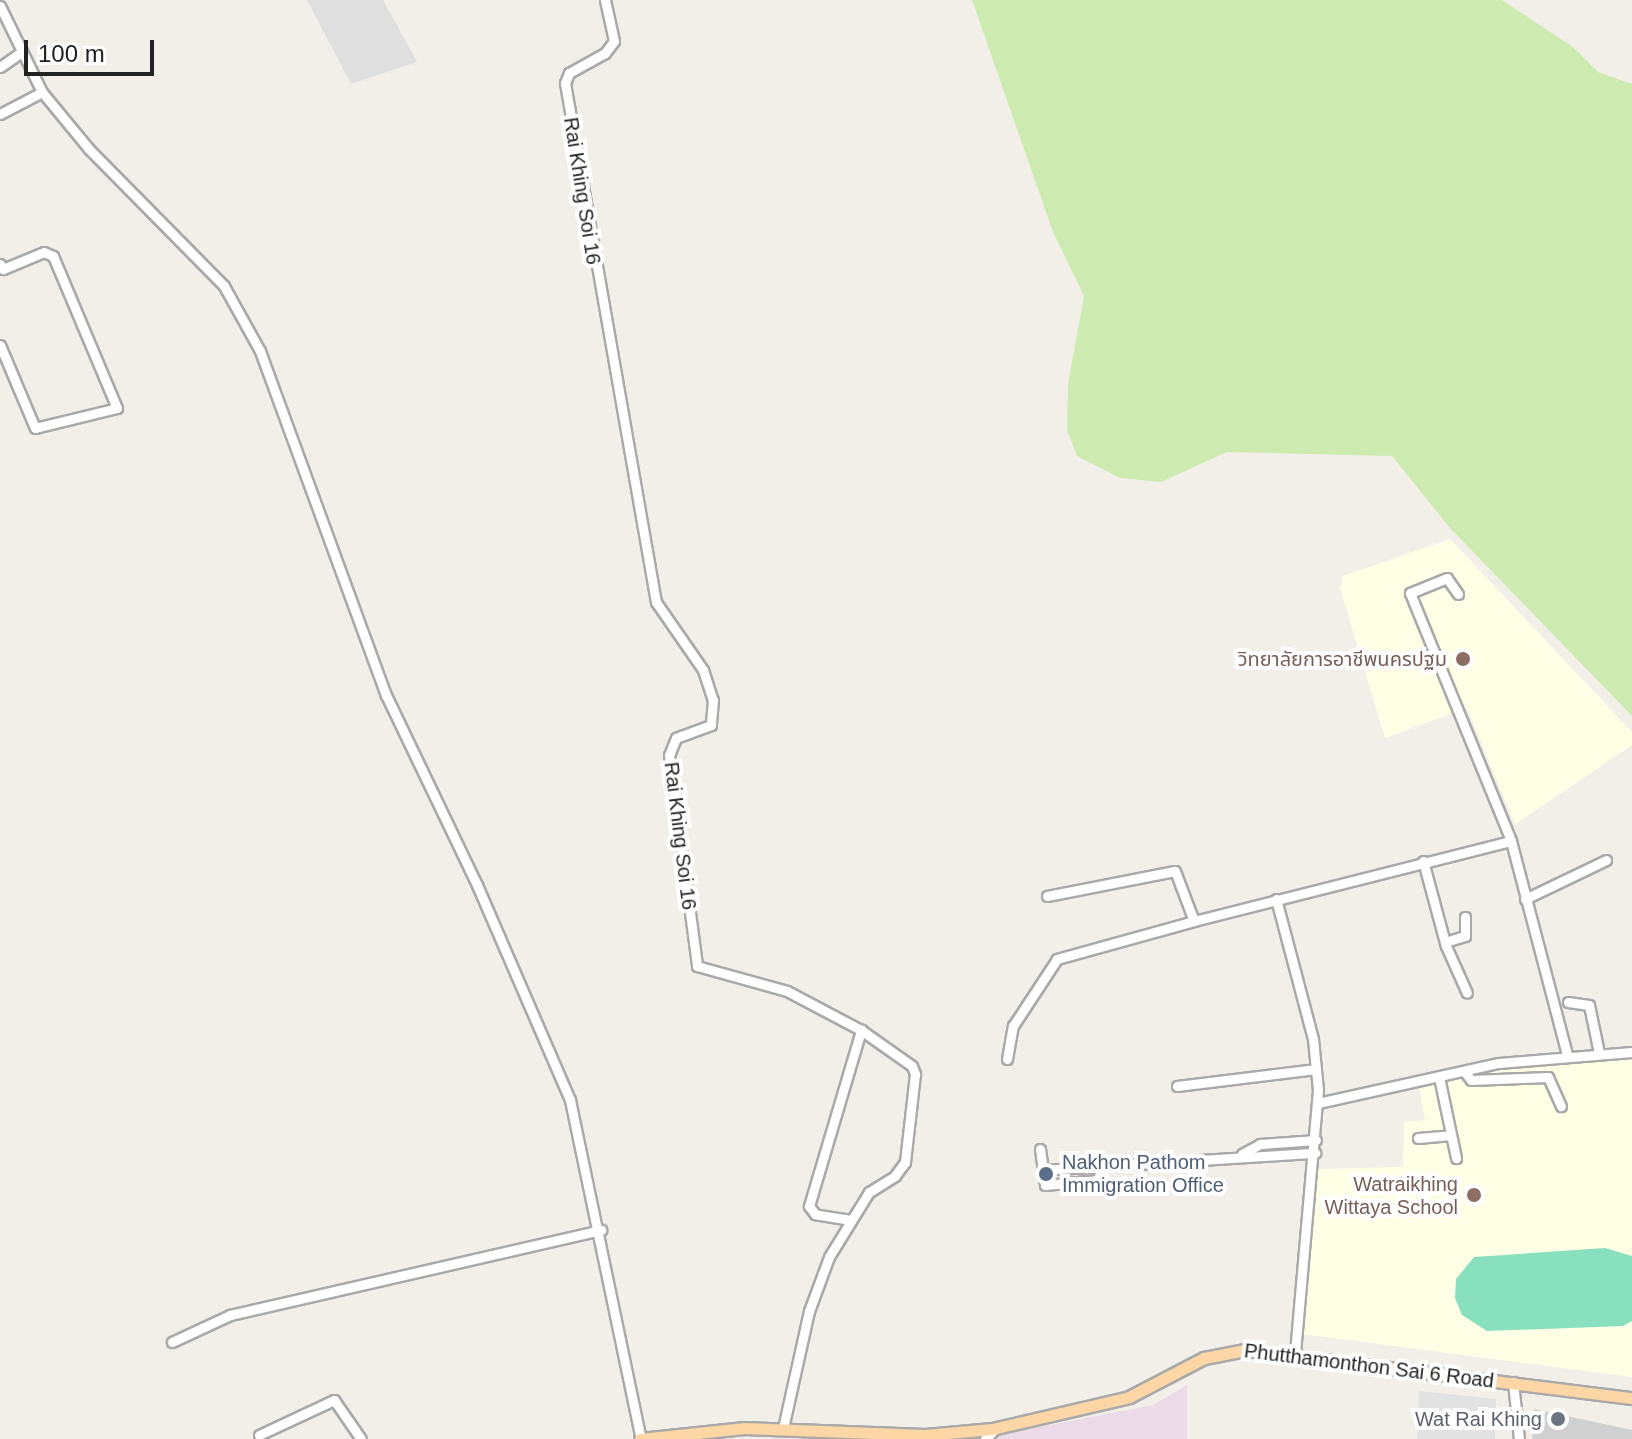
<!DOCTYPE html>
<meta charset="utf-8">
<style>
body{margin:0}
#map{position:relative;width:1632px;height:1439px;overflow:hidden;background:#f2efe9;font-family:Arial,"Noto Sans Thai",sans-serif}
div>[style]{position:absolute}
.residential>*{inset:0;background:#e0dfdf}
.industrial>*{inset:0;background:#ebdbe8}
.education>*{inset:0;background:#ffffe5}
.religious>*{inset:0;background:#d0d0d0}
.grass>*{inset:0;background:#cdebb0}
.pitch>*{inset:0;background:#88e0be}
.parking>*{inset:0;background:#e2e2e2}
.roads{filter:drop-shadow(2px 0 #a9a9a9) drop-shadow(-2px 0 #a9a9a9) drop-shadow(0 2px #a9a9a9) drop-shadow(0 -2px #a9a9a9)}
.minor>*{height:9px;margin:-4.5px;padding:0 4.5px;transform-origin:4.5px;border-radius:4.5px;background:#fff}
.major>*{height:11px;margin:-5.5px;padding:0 5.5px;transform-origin:5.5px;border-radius:5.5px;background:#fcd6a4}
.dots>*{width:22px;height:22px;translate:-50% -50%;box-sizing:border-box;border:4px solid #fff;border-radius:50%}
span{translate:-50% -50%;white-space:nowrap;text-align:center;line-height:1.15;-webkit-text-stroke:8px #fff;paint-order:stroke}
.street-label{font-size:20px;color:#222}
.education-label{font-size:20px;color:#785e54}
.right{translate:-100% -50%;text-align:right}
.service-label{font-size:20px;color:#4e5e75}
.left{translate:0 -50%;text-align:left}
.worship-label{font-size:20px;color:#5b616d}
.scale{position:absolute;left:24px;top:40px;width:130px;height:36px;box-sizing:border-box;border:4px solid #222;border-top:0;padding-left:10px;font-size:24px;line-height:28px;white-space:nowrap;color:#222;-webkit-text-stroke:6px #fff;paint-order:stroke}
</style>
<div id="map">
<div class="residential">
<i style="clip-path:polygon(307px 0,383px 0,417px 62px,351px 84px)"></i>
</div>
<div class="industrial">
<i style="clip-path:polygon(1187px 1385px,1187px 1439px,978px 1439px,1153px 1405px)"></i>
</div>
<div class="education">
<i style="clip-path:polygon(1450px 539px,1632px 732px,1632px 745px,1515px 824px,1467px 708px,1385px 738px,1340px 588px,1343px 576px)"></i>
<i style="clip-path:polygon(1632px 1055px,1632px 1377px,1302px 1334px,1318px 1169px,1403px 1167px,1404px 1122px,1425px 1120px,1419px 1087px,1513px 1063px)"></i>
</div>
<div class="religious">
<i style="clip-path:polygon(1534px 1409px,1632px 1430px,1632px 1439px,1532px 1439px)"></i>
</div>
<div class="grass">
<i style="clip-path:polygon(972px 0,1502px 0,1573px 47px,1598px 72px,1632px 84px,1632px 716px,1449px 527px,1392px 456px,1227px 452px,1161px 482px,1120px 478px,1077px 456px,1067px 430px,1068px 384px,1084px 296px,1053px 232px)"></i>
</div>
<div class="pitch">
<i style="clip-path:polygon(1605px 1248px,1632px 1256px,1632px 1321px,1623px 1326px,1487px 1331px,1462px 1315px,1455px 1298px,1456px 1279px,1474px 1257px)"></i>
</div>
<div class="parking">
<i style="clip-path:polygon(1419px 1391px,1496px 1399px,1495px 1439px,1417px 1439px)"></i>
</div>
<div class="roads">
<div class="minor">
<i style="left:605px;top:0;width:42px;rotate:77.6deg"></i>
<i style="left:614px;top:41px;width:15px;rotate:127deg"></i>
<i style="left:605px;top:53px;width:41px;rotate:150.9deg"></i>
<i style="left:569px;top:73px;width:11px;rotate:112deg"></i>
<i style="left:565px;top:83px;width:527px;rotate:80.06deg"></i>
<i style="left:656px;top:602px;width:83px;rotate:55.3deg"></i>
<i style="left:703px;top:670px;width:32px;rotate:72deg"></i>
<i style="left:713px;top:700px;width:25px;rotate:95deg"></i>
<i style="left:711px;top:725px;width:37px;rotate:160deg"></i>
<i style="left:676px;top:738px;width:18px;rotate:112deg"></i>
<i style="left:669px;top:755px;width:213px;rotate:82.4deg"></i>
<i style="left:697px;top:966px;width:93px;rotate:15.5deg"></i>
<i style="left:787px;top:991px;width:84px;rotate:27.8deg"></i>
<i style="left:861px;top:1030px;width:62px;rotate:35.2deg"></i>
<i style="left:912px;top:1066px;width:9px;rotate:69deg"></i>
<i style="left:915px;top:1074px;width:89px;rotate:96.5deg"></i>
<i style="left:905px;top:1162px;width:17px;rotate:126deg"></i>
<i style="left:895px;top:1176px;width:31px;rotate:148deg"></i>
<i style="left:869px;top:1192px;width:76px;rotate:121.6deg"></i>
<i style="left:829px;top:1257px;width:58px;rotate:110.3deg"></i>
<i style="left:809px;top:1311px;width:120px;rotate:102.5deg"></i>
<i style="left:0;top:6px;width:96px;rotate:64deg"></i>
<i style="left:42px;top:92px;width:74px;rotate:50.5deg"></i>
<i style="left:89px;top:149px;width:192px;rotate:45.4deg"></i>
<i style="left:224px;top:286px;width:74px;rotate:61deg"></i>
<i style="left:260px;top:351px;width:366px;rotate:69.9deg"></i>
<i style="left:386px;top:695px;width:211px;rotate:64.4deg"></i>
<i style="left:477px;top:885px;width:234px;rotate:66.6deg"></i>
<i style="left:570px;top:1100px;width:346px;rotate:78.2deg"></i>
<i style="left:0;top:67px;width:24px;rotate:-35deg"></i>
<i style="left:0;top:114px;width:47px;rotate:-27.6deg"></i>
<i style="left:0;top:264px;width:6px;rotate:59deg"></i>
<i style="left:3px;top:269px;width:44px;rotate:-22.5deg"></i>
<i style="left:44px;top:252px;width:10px;rotate:24deg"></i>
<i style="left:53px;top:256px;width:165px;rotate:67.2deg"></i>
<i style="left:117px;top:408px;width:84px;rotate:166.3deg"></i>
<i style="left:35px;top:428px;width:90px;rotate:-112.9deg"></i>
<i style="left:1458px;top:594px;width:19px;rotate:-125deg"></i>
<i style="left:1447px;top:578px;width:40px;rotate:158deg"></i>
<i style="left:1410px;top:593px;width:268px;rotate:67.8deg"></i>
<i style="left:1511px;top:841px;width:221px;rotate:75.3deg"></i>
<i style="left:1423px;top:861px;width:88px;rotate:74.9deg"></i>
<i style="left:1446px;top:946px;width:51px;rotate:65.9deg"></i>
<i style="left:1047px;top:896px;width:130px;rotate:-11.1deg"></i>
<i style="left:1175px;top:871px;width:53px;rotate:69.2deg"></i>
<i style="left:1194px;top:921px;width:327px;rotate:-14.2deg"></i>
<i style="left:1276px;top:899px;width:145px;rotate:75.2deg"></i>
<i style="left:1313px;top:1039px;width:51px;rotate:84.4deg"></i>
<i style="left:1318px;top:1090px;width:265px;rotate:95deg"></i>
<i style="left:1525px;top:899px;width:90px;rotate:-25.7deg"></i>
<i style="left:1445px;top:942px;width:21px;rotate:-17deg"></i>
<i style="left:1465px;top:936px;width:19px;rotate:-90deg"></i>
<i style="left:1568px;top:1002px;width:21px;rotate:8deg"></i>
<i style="left:1589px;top:1005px;width:49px;rotate:78.2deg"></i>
<i style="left:1007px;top:1059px;width:34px;rotate:-80deg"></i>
<i style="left:1013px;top:1026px;width:80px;rotate:-56.7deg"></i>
<i style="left:1057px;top:959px;width:142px;rotate:-15.5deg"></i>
<i style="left:1464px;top:1071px;width:11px;rotate:52deg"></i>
<i style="left:1471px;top:1080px;width:77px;rotate:-2.2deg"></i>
<i style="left:1548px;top:1077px;width:32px;rotate:66deg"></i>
<i style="left:1439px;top:1077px;width:83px;rotate:78.1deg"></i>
<i style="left:1177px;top:1086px;width:140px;rotate:-7deg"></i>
<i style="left:1318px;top:1103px;width:185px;rotate:-12.5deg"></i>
<i style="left:1499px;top:1063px;width:133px;rotate:-4.7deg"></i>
<i style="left:1418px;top:1138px;width:33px;rotate:-5deg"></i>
<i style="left:1040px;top:1149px;width:36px;rotate:82deg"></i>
<i style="left:1045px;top:1185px;width:53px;rotate:-5.4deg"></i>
<i style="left:1098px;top:1180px;width:16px;rotate:-75deg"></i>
<i style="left:1242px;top:1154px;width:21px;rotate:-29deg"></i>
<i style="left:1260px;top:1144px;width:56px;rotate:-4.1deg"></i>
<i style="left:1042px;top:1170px;width:274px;rotate:-3.6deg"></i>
<i style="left:851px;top:1220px;width:36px;rotate:-171deg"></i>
<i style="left:815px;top:1214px;width:10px;rotate:-127deg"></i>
<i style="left:809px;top:1206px;width:184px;rotate:-73.5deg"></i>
<i style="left:172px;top:1342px;width:64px;rotate:-25deg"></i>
<i style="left:230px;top:1315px;width:381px;rotate:-12.9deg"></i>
<i style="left:1513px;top:1382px;width:57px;rotate:84deg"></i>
<i style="left:259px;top:1435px;width:83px;rotate:-25deg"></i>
<i style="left:334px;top:1400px;width:47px;rotate:55.3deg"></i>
<i style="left:985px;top:1439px;width:16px;rotate:-45deg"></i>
</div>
<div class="major">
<i style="left:640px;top:1439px;width:105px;rotate:-6deg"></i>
<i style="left:744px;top:1428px;width:181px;rotate:2.2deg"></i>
<i style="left:925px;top:1435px;width:67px;rotate:-5.1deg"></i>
<i style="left:992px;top:1429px;width:141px;rotate:-13.1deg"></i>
<i style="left:1129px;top:1397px;width:85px;rotate:-27.5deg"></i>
<i style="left:1204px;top:1358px;width:42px;rotate:-11deg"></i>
<i style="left:1245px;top:1350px;width:390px;rotate:7.1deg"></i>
</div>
</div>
<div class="dots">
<i style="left:1463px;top:659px;background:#8d6e63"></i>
<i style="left:1046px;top:1174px;background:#5c6f8a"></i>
<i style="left:1474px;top:1195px;background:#8d6e63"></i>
<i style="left:1558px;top:1419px;background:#6b7280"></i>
</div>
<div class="street-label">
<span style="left:582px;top:191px;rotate:81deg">Rai Khing Soi 16</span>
<span style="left:680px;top:836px;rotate:83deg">Rai Khing Soi 16</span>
<span style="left:1369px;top:1366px;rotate:7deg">Phutthamonthon Sai 6 Road</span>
</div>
<div class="education-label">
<span class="right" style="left:1447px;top:659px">วิทยาลัยการอาชีพนครปฐม</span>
<span class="right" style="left:1458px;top:1196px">Watraikhing<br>Wittaya School</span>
</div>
<div class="service-label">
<span class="left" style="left:1062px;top:1174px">Nakhon Pathom<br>Immigration Office</span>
</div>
<div class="worship-label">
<span class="right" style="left:1542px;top:1419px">Wat Rai Khing</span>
</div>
<div class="scale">100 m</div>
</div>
